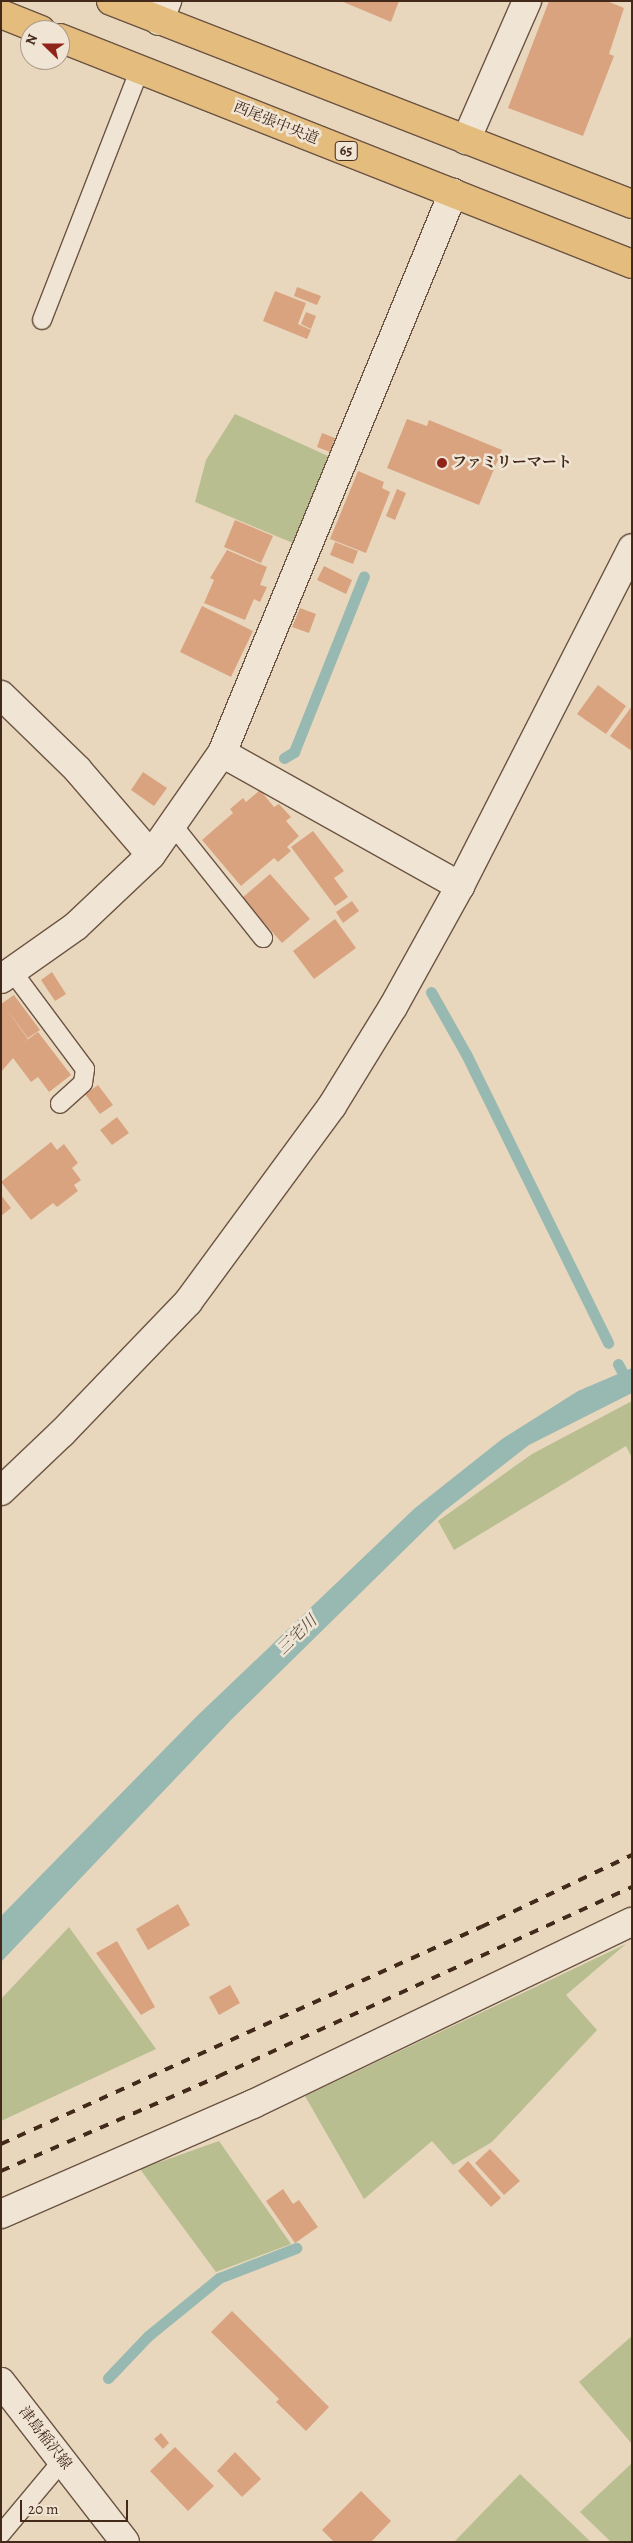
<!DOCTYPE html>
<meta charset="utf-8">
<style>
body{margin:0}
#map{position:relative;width:633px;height:2543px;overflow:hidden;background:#e8d7bd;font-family:Alegreya,"Noto Serif JP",serif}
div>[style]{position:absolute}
.green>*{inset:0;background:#b8be90}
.water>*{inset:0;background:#97b9b2}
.stream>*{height:11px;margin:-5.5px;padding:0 5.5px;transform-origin:5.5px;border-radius:5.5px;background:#97b9b2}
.building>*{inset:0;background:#daa380}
.roads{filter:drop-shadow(1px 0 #6c5443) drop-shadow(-1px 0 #6c5443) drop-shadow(0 1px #6c5443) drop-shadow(0 -1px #6c5443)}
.service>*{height:18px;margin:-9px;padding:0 9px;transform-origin:9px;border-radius:9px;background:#f0e5d4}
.minor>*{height:28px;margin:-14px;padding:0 14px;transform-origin:14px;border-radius:14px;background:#f0e5d4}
.tertiary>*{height:28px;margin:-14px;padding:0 14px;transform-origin:14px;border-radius:14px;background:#f0e5d4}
.secondary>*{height:28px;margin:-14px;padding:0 14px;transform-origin:14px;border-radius:14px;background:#f0e5d4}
.primary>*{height:28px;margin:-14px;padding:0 14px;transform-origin:14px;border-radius:14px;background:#e4bc7e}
.rail>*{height:4px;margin-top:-2px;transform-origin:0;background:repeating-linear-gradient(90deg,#42291a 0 9px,transparent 0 18px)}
.dots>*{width:14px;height:14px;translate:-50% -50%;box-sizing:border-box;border:2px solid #f0e5d4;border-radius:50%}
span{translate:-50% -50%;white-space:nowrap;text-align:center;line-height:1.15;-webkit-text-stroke:5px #f0e5d4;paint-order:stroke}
.shield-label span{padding:1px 4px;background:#f0e5d4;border:1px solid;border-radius:4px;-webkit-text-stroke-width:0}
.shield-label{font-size:14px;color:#42291a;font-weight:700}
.street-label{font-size:15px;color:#42291a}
.poi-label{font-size:15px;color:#42291a;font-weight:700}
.left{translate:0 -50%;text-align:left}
.water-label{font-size:16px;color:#574d40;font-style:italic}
.frame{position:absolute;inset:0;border:2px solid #42291a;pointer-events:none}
.north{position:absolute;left:20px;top:20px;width:50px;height:50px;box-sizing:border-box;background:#f0e5d4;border:1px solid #aa9a8a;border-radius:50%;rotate:292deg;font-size:14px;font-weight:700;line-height:20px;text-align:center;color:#42291a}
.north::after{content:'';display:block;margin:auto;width:18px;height:22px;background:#8f2418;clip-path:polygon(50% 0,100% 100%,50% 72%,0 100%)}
.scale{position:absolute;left:20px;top:2500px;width:108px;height:22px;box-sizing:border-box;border:2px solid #42291a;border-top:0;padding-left:6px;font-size:15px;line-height:18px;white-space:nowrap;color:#42291a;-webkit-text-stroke:4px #f0e5d4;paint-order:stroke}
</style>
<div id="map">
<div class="green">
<i style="clip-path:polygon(235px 414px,328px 456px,293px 543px,195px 502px,206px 460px)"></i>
<i style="clip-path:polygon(632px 1401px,632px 1458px,626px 1446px,454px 1550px,438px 1521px,532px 1454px)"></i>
<i style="clip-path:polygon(69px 1927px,156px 2049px,1px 2121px,1px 1999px)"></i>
<i style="clip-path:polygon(626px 1944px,566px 1995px,597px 2030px,492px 2142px,453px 2165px,432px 2141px,364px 2199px,305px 2096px)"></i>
<i style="clip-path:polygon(219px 2141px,291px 2244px,216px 2272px,140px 2169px)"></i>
<i style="clip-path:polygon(632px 2336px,632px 2444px,579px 2382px)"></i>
<i style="clip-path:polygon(632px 2463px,632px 2542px,611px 2542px,580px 2512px)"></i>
<i style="clip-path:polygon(520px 2474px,591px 2542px,454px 2542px)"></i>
</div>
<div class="water">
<i style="clip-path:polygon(632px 1368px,632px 1393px,529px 1445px,443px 1512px,231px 1720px,1px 1962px,1px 1916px,196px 1717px,415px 1508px,502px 1439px,578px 1391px)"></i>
</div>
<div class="stream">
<i style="left:284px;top:758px;width:12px;rotate:-31deg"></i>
<i style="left:294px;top:752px;width:189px;rotate:-68.3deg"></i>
<i style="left:431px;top:992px;width:71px;rotate:60.6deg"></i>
<i style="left:466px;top:1054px;width:322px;rotate:63.8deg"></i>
<i style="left:618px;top:1364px;width:19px;rotate:62deg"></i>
<i style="left:108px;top:2378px;width:58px;rotate:-46.4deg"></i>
<i style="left:148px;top:2336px;width:92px;rotate:-39.2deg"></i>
<i style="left:219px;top:2278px;width:83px;rotate:-21.3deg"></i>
</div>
<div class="building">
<i style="clip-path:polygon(341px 1px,399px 1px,391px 22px)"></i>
<i style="clip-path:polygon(549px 1px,607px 1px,624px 8px,609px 54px,614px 56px,583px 136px,508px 108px)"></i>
<i style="clip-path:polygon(297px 287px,321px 296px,317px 305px,294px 296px)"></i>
<i style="clip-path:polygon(275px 291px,306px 303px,298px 324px,311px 330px,307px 339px,263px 321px)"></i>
<i style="clip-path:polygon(306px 312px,316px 316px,311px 329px,301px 324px)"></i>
<i style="clip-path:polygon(407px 419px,427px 426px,429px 420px,502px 450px,479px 505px,387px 468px)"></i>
<i style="clip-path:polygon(322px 433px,335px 438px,330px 452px,317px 447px)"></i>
<i style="clip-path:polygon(358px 471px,384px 482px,382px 488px,390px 492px,366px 553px,330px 539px)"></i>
<i style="clip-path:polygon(397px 489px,406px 493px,395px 520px,386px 516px)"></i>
<i style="clip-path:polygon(235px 520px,273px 536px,261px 563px,224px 547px)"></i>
<i style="clip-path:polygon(335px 542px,358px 551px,353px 564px,330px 555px)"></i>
<i style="clip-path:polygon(227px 550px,267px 567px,260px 585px,267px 587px,260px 602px,254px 599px,245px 620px,204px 603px,214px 580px,210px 578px)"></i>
<i style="clip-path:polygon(324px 566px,352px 580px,346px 594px,317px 580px)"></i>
<i style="clip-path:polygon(202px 606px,253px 631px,231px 677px,180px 652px)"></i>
<i style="clip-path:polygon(300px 608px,316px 614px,309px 633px,292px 627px)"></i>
<i style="clip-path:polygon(598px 685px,626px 706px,606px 734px,577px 714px)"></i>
<i style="clip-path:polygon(632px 706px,632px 751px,610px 736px)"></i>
<i style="clip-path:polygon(143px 772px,167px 788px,154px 806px,131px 790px)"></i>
<i style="clip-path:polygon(260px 790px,274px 807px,279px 804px,291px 817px,286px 821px,299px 836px,287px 847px,291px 851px,278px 862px,274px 858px,241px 886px,202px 840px,233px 813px,230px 809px,243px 798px,246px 802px)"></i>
<i style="clip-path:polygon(313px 831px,344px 871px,334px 878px,348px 897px,335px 906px,291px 847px)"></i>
<i style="clip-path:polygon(270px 874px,310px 919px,282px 943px,242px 898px)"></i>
<i style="clip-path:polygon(352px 901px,359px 911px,343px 923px,336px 912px)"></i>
<i style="clip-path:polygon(335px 919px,356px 948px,314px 979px,293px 951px)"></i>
<i style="clip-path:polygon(52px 972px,66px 994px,55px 1001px,41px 980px)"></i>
<i style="clip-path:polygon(14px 995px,40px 1030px,28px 1038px,4px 1006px,28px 1039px,23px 1043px,38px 1032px,71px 1075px,49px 1092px,38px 1077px,31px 1082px,13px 1058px,1px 1072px,1px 1004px)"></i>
<i style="clip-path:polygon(98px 1085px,113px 1105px,100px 1114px,85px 1094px)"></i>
<i style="clip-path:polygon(117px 1117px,129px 1133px,112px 1145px,100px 1130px)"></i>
<i style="clip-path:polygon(51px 1142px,57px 1150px,64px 1144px,78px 1163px,72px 1168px,81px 1180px,74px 1185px,78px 1191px,57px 1207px,53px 1203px,31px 1220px,1px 1182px)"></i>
<i style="clip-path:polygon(1px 1195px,11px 1208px,1px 1216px)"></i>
<i style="clip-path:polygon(178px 1904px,190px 1925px,148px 1950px,136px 1929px)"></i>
<i style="clip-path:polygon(117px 1941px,155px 2007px,141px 2015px,96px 1953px)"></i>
<i style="clip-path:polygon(230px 1985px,240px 2003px,219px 2015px,209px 1997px)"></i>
<i style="clip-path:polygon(490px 2149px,520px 2181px,504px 2195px,475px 2163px)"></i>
<i style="clip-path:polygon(468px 2161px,501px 2198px,491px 2207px,458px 2171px)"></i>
<i style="clip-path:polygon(283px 2189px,293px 2204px,299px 2200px,318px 2227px,295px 2243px,266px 2201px)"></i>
<i style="clip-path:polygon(232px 2311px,329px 2407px,306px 2431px,276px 2402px,279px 2399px,211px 2332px)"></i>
<i style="clip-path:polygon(161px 2433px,169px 2443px,163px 2449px,154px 2439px)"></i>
<i style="clip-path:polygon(175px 2447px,214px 2486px,188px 2511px,150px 2471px)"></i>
<i style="clip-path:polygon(235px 2452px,261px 2479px,242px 2497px,217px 2471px)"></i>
<i style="clip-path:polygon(361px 2491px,391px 2521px,371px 2542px,334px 2542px,322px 2530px)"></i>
</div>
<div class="roads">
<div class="service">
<i style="left:42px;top:320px;width:269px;rotate:-68.7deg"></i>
<i style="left:172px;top:824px;width:146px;rotate:51.4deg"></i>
<i style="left:12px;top:971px;width:122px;rotate:53.3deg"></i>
<i style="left:85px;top:1069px;width:14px;rotate:98deg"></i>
<i style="left:83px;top:1083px;width:31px;rotate:138deg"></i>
<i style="left:1px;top:2534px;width:95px;rotate:-50.1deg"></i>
</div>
<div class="minor">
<i style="left:159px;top:21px;width:22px;rotate:-68deg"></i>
<i style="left:466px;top:140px;width:152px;rotate:-66.3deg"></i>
<i style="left:1px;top:695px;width:106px;rotate:44.2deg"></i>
<i style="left:77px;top:769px;width:113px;rotate:49.3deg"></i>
<i style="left:222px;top:753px;width:273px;rotate:29.2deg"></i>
<i style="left:1px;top:979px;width:92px;rotate:-35.2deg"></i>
<i style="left:76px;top:926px;width:103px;rotate:-43.4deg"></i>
<i style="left:151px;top:855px;width:124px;rotate:-55.2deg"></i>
<i style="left:222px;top:753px;width:606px;rotate:-67.58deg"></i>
</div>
<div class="tertiary">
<i style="left:1px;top:1491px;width:84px;rotate:-43.6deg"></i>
<i style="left:62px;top:1433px;width:182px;rotate:-46.1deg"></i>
<i style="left:188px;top:1302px;width:243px;rotate:-53.7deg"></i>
<i style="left:332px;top:1106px;width:116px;rotate:-58.4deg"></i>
<i style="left:393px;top:1007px;width:138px;rotate:-61deg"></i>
<i style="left:460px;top:886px;width:379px;rotate:-63deg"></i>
<i style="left:1px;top:2214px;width:275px;rotate:-23.6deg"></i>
<i style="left:253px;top:2104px;width:420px;rotate:-25.7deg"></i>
</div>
<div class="secondary">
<i style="left:1px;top:2382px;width:202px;rotate:52.2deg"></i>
</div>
<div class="primary">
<i style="left:111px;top:1px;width:559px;rotate:21.29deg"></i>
<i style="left:1px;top:14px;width:43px;rotate:21.8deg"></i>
<i style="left:60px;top:38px;width:615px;rotate:21.56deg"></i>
</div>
</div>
<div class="rail">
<i style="left:1px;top:2144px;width:527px;rotate:-24.33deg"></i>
<i style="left:481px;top:1927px;width:167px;rotate:-25.5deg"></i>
<i style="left:1px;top:2171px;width:238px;rotate:-23.5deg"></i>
<i style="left:219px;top:2076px;width:454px;rotate:-24.6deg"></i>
</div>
<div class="dots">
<i style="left:442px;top:463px;background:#8f2418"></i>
</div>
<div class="shield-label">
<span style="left:346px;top:151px">65</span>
</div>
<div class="street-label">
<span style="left:276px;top:123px;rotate:22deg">西尾張中央道</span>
<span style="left:45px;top:2438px;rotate:52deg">津島稲沢線</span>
</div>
<div class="poi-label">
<span class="left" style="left:452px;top:463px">ファミリーマート</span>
</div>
<div class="water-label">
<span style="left:297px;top:1635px;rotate:-44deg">三宅川</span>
</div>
<div class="frame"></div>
<div class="north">N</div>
<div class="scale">20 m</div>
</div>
